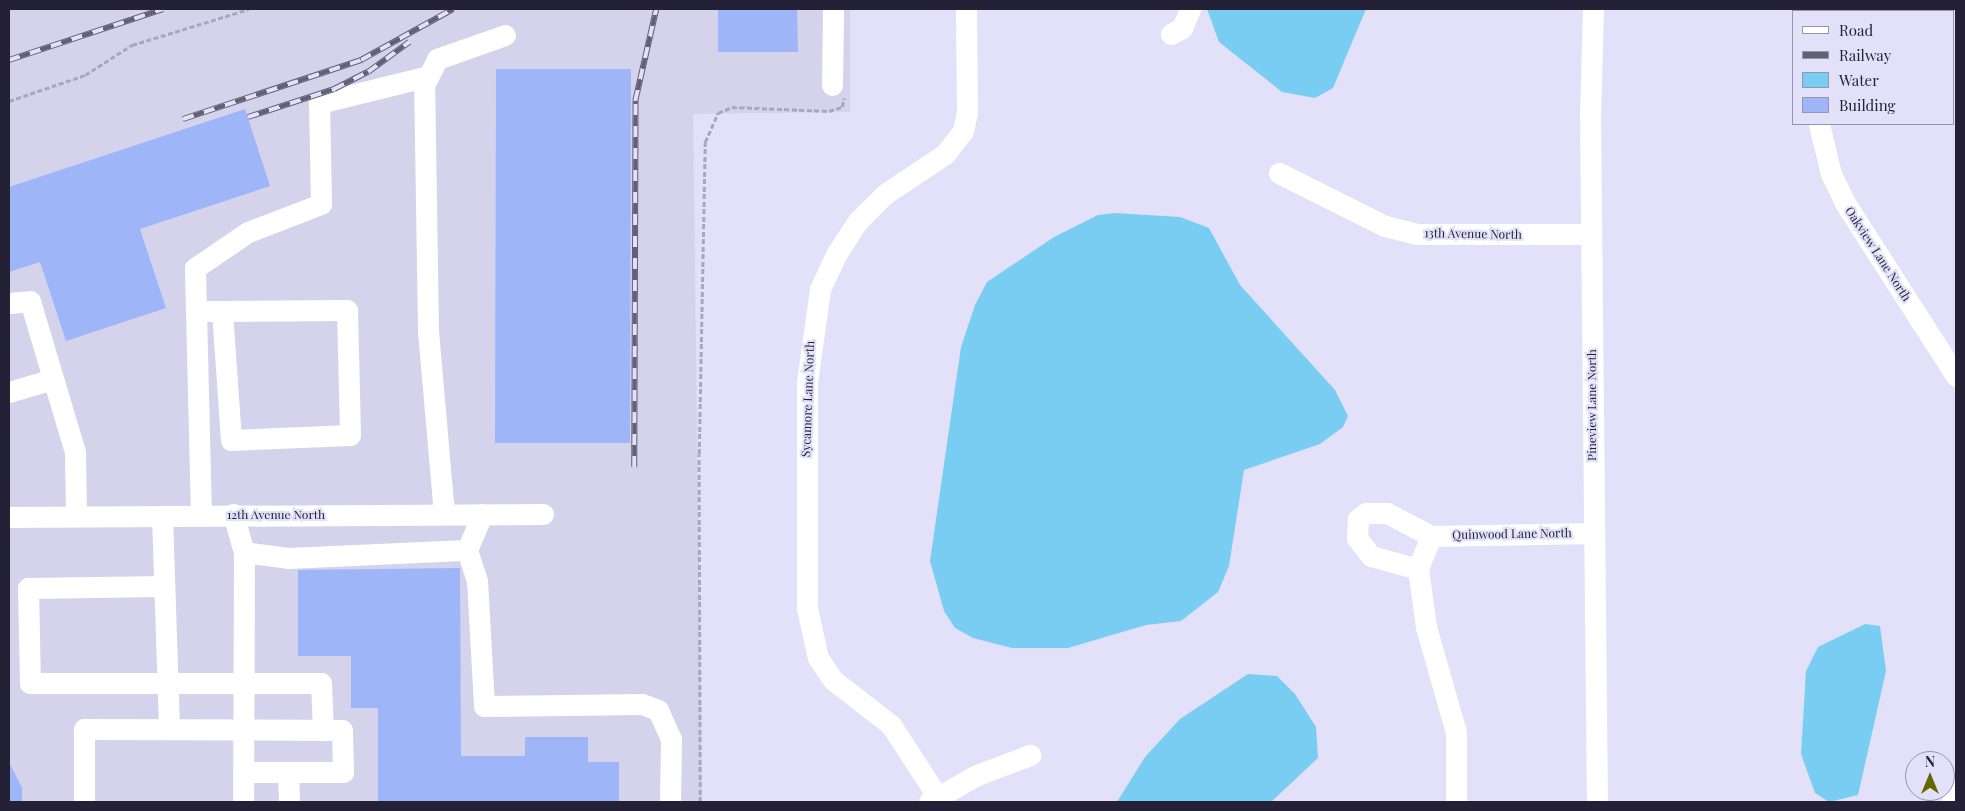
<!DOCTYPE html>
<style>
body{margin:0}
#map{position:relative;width:1965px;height:811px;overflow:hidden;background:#e3e1f9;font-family:"Playfair Display",serif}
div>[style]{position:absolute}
.built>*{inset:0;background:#d5d2ec}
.water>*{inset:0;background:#79cdf3}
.building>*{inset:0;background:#9eb5f7}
.path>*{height:2.5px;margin-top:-1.25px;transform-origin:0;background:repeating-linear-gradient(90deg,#a9a7bf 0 5px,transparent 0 7.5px)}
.minor>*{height:21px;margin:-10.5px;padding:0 10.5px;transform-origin:10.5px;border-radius:10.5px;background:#fff}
.rail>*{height:5.5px;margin-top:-2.75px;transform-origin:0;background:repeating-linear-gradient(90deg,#e3e1f9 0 11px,#625f76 0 22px);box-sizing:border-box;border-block:1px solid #625f76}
span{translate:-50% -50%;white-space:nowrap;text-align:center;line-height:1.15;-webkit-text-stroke:4px #e3e1f9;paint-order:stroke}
.street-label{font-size:12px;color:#242137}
.frame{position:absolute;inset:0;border:10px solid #242137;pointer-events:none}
.legend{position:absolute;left:1792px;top:10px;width:162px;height:115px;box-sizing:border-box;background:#e3e1f9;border:1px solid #9794ab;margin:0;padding:6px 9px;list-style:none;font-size:15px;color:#242137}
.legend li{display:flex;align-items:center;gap:10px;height:25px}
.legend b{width:25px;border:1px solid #9794ab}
.north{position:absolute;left:1905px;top:751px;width:50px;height:50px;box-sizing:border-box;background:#e3e1f9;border:1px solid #9794ab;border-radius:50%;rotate:0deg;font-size:14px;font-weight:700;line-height:20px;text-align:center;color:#242137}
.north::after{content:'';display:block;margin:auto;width:18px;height:22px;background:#660;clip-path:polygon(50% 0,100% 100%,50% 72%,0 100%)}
</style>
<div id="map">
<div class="built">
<i style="clip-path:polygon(9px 9px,850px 9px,850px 112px,693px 114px,702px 802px,9px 802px)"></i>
</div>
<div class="water">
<i style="clip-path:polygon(1207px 9px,1366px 9px,1333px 88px,1315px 98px,1282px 92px,1219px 42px)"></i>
<i style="clip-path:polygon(1115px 213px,1180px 217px,1209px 228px,1240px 285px,1335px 390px,1348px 416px,1343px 427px,1320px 444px,1244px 470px,1229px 566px,1218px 592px,1181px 621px,1146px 625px,1068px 648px,1012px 648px,973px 638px,955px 628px,944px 611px,930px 561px,961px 347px,975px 305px,987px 282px,1054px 237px,1098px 215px)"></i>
<i style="clip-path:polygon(1865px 624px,1880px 626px,1886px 671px,1858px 795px,1829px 802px,1815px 793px,1801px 754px,1806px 671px,1818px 647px)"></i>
<i style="clip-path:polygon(1248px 674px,1277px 676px,1295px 694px,1316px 727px,1318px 758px,1271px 802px,1117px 802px,1145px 757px,1180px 719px)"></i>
</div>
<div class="building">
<i style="clip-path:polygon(718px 9px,797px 9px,798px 52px,718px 52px)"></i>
<i style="clip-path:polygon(496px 69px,631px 69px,630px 443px,495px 443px)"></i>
<i style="clip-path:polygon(245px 109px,270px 186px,140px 229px,166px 308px,66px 341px,40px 262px,9px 272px,9px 187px)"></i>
<i style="clip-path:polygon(460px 568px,461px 756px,525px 756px,525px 737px,588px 737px,588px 762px,619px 762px,619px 802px,378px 802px,378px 708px,351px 708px,351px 656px,298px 656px,298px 570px)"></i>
<i style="clip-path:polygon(9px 762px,22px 788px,22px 802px,9px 802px)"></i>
</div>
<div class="path">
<i style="left:9px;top:101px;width:80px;rotate:-18.9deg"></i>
<i style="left:85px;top:75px;width:56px;rotate:-32.6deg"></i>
<i style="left:132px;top:45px;width:122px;rotate:-17.1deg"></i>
<i style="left:700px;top:802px;width:348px;rotate:-90.2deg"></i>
<i style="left:699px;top:454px;width:312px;rotate:-88.9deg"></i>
<i style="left:705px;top:142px;width:32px;rotate:-66deg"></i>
<i style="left:718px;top:113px;width:15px;rotate:-23deg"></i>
<i style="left:732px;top:107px;width:97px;rotate:2.4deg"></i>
<i style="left:829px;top:111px;width:14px;rotate:-17deg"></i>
<i style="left:842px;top:107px;width:9px;rotate:-77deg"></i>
</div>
<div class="minor">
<i style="left:1593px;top:9px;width:106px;rotate:91.6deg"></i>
<i style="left:1590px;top:115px;width:687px;rotate:89.42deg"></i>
<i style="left:1847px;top:11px;width:2px;rotate:-63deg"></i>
<i style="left:1171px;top:34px;width:13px;rotate:-29deg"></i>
<i style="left:1182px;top:28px;width:21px;rotate:-67deg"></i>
<i style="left:832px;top:85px;width:76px;rotate:-89.2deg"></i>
<i style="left:1819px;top:124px;width:51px;rotate:76.5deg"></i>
<i style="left:1831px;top:174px;width:32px;rotate:64deg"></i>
<i style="left:1845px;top:203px;width:206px;rotate:57.3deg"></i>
<i style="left:1279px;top:173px;width:119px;rotate:26.6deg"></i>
<i style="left:1385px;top:226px;width:32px;rotate:14deg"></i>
<i style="left:1416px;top:234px;width:175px"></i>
<i style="left:9px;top:303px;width:21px;rotate:-5deg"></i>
<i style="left:30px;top:301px;width:158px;rotate:73.4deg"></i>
<i style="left:75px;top:452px;width:64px;rotate:89.1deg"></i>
<i style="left:198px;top:311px;width:24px"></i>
<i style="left:222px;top:311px;width:125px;rotate:-0.5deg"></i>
<i style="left:347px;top:310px;width:125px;rotate:88.6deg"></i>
<i style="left:350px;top:435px;width:119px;rotate:177.6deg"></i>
<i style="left:231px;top:440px;width:129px;rotate:-94deg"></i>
<i style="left:9px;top:392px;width:46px;rotate:-16.5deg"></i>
<i style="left:233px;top:514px;width:40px;rotate:74deg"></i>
<i style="left:244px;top:552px;width:250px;rotate:90.2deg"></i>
<i style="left:444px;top:514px;width:185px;rotate:-95deg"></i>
<i style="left:428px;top:330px;width:245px;rotate:-90.9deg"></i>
<i style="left:424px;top:85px;width:29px;rotate:-63deg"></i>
<i style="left:437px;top:59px;width:72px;rotate:-19.4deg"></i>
<i style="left:162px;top:516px;width:213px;rotate:88.1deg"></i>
<i style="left:201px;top:516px;width:248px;rotate:-91.4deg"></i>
<i style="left:195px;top:268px;width:64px;rotate:-34.2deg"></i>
<i style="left:248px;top:232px;width:78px;rotate:-21deg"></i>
<i style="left:321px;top:204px;width:101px;rotate:-91.1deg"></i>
<i style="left:319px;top:103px;width:113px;rotate:-13.8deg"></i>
<i style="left:9px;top:517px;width:534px;rotate:-0.32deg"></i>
<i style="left:1431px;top:536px;width:35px;rotate:112deg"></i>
<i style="left:1418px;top:569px;width:59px;rotate:82.1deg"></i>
<i style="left:1426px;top:627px;width:109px;rotate:74.1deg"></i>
<i style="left:1456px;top:732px;width:70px;rotate:90deg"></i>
<i style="left:467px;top:550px;width:32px;rotate:72deg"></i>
<i style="left:477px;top:580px;width:126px;rotate:86.8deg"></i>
<i style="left:484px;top:706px;width:158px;rotate:-0.7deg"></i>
<i style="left:642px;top:704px;width:17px;rotate:21deg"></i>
<i style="left:658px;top:710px;width:32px;rotate:66deg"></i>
<i style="left:671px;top:739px;width:63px;rotate:90.9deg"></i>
<i style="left:244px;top:552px;width:44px;rotate:7.8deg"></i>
<i style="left:288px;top:558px;width:179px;rotate:-2.6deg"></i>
<i style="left:467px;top:550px;width:39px;rotate:-67deg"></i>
<i style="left:1418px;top:569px;width:49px;rotate:-164.5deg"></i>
<i style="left:1371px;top:556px;width:23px;rotate:-128deg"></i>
<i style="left:1357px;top:538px;width:19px;rotate:-87deg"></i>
<i style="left:1358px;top:519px;width:10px;rotate:-37deg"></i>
<i style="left:1366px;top:513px;width:21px"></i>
<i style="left:1387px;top:513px;width:50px;rotate:27.6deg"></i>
<i style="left:1431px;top:536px;width:161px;rotate:-1.1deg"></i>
<i style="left:164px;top:586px;width:136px;rotate:179.2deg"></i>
<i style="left:28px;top:588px;width:95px;rotate:88.8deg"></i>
<i style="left:30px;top:683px;width:291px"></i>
<i style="left:321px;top:683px;width:47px;rotate:87.6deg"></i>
<i style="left:288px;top:772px;width:30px;rotate:88deg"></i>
<i style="left:84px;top:802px;width:73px;rotate:-90deg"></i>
<i style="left:84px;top:729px;width:258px;rotate:0.2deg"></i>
<i style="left:342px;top:730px;width:42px;rotate:88.6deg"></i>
<i style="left:343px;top:772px;width:100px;rotate:180deg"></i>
<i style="left:929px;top:802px;width:55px;rotate:-29.4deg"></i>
<i style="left:977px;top:775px;width:57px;rotate:-20.7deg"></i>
<i style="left:941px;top:802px;width:92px;rotate:-123deg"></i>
<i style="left:891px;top:725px;width:73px;rotate:-142.2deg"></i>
<i style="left:833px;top:680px;width:27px;rotate:-124deg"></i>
<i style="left:818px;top:658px;width:51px;rotate:-102.4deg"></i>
<i style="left:807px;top:608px;width:226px;rotate:-90deg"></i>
<i style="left:807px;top:382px;width:94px;rotate:-82deg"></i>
<i style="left:820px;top:289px;width:40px;rotate:-65deg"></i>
<i style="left:837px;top:253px;width:38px;rotate:-57deg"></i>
<i style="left:858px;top:221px;width:38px;rotate:-45deg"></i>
<i style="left:885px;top:194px;width:72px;rotate:-33.7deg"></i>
<i style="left:945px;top:154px;width:29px;rotate:-52deg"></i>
<i style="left:963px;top:131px;width:19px;rotate:-78deg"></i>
<i style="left:967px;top:112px;width:103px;rotate:-90.6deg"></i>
<i style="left:1952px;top:802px;width:23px;rotate:-80deg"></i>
</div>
<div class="rail">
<i style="left:9px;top:60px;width:162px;rotate:-18.3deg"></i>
<i style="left:248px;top:117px;width:90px;rotate:-18deg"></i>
<i style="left:334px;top:89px;width:38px;rotate:-27deg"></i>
<i style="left:368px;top:72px;width:51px;rotate:-36.2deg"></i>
<i style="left:183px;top:119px;width:188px;rotate:-18.3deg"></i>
<i style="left:361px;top:60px;width:105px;rotate:-29deg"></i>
<i style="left:634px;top:467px;width:366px;rotate:-89.8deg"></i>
<i style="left:635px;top:101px;width:94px;rotate:-77.1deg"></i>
</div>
<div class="street-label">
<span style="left:1473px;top:234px;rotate:1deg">13th Avenue North</span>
<span style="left:1878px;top:254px;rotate:57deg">Oakview Lane North</span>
<span style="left:808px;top:399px;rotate:-88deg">Sycamore Lane North</span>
<span style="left:1592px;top:405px;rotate:-90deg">Pineview Lane North</span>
<span style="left:276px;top:515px">12th Avenue North</span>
<span style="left:1512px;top:534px;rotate:-1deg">Quinwood Lane North</span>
</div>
<div class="frame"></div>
<ul class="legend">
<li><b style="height:6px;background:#fff"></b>Road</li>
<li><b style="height:6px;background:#625f76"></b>Railway</li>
<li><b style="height:14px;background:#79cdf3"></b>Water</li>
<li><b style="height:14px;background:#9eb5f7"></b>Building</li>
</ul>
<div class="north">N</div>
</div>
